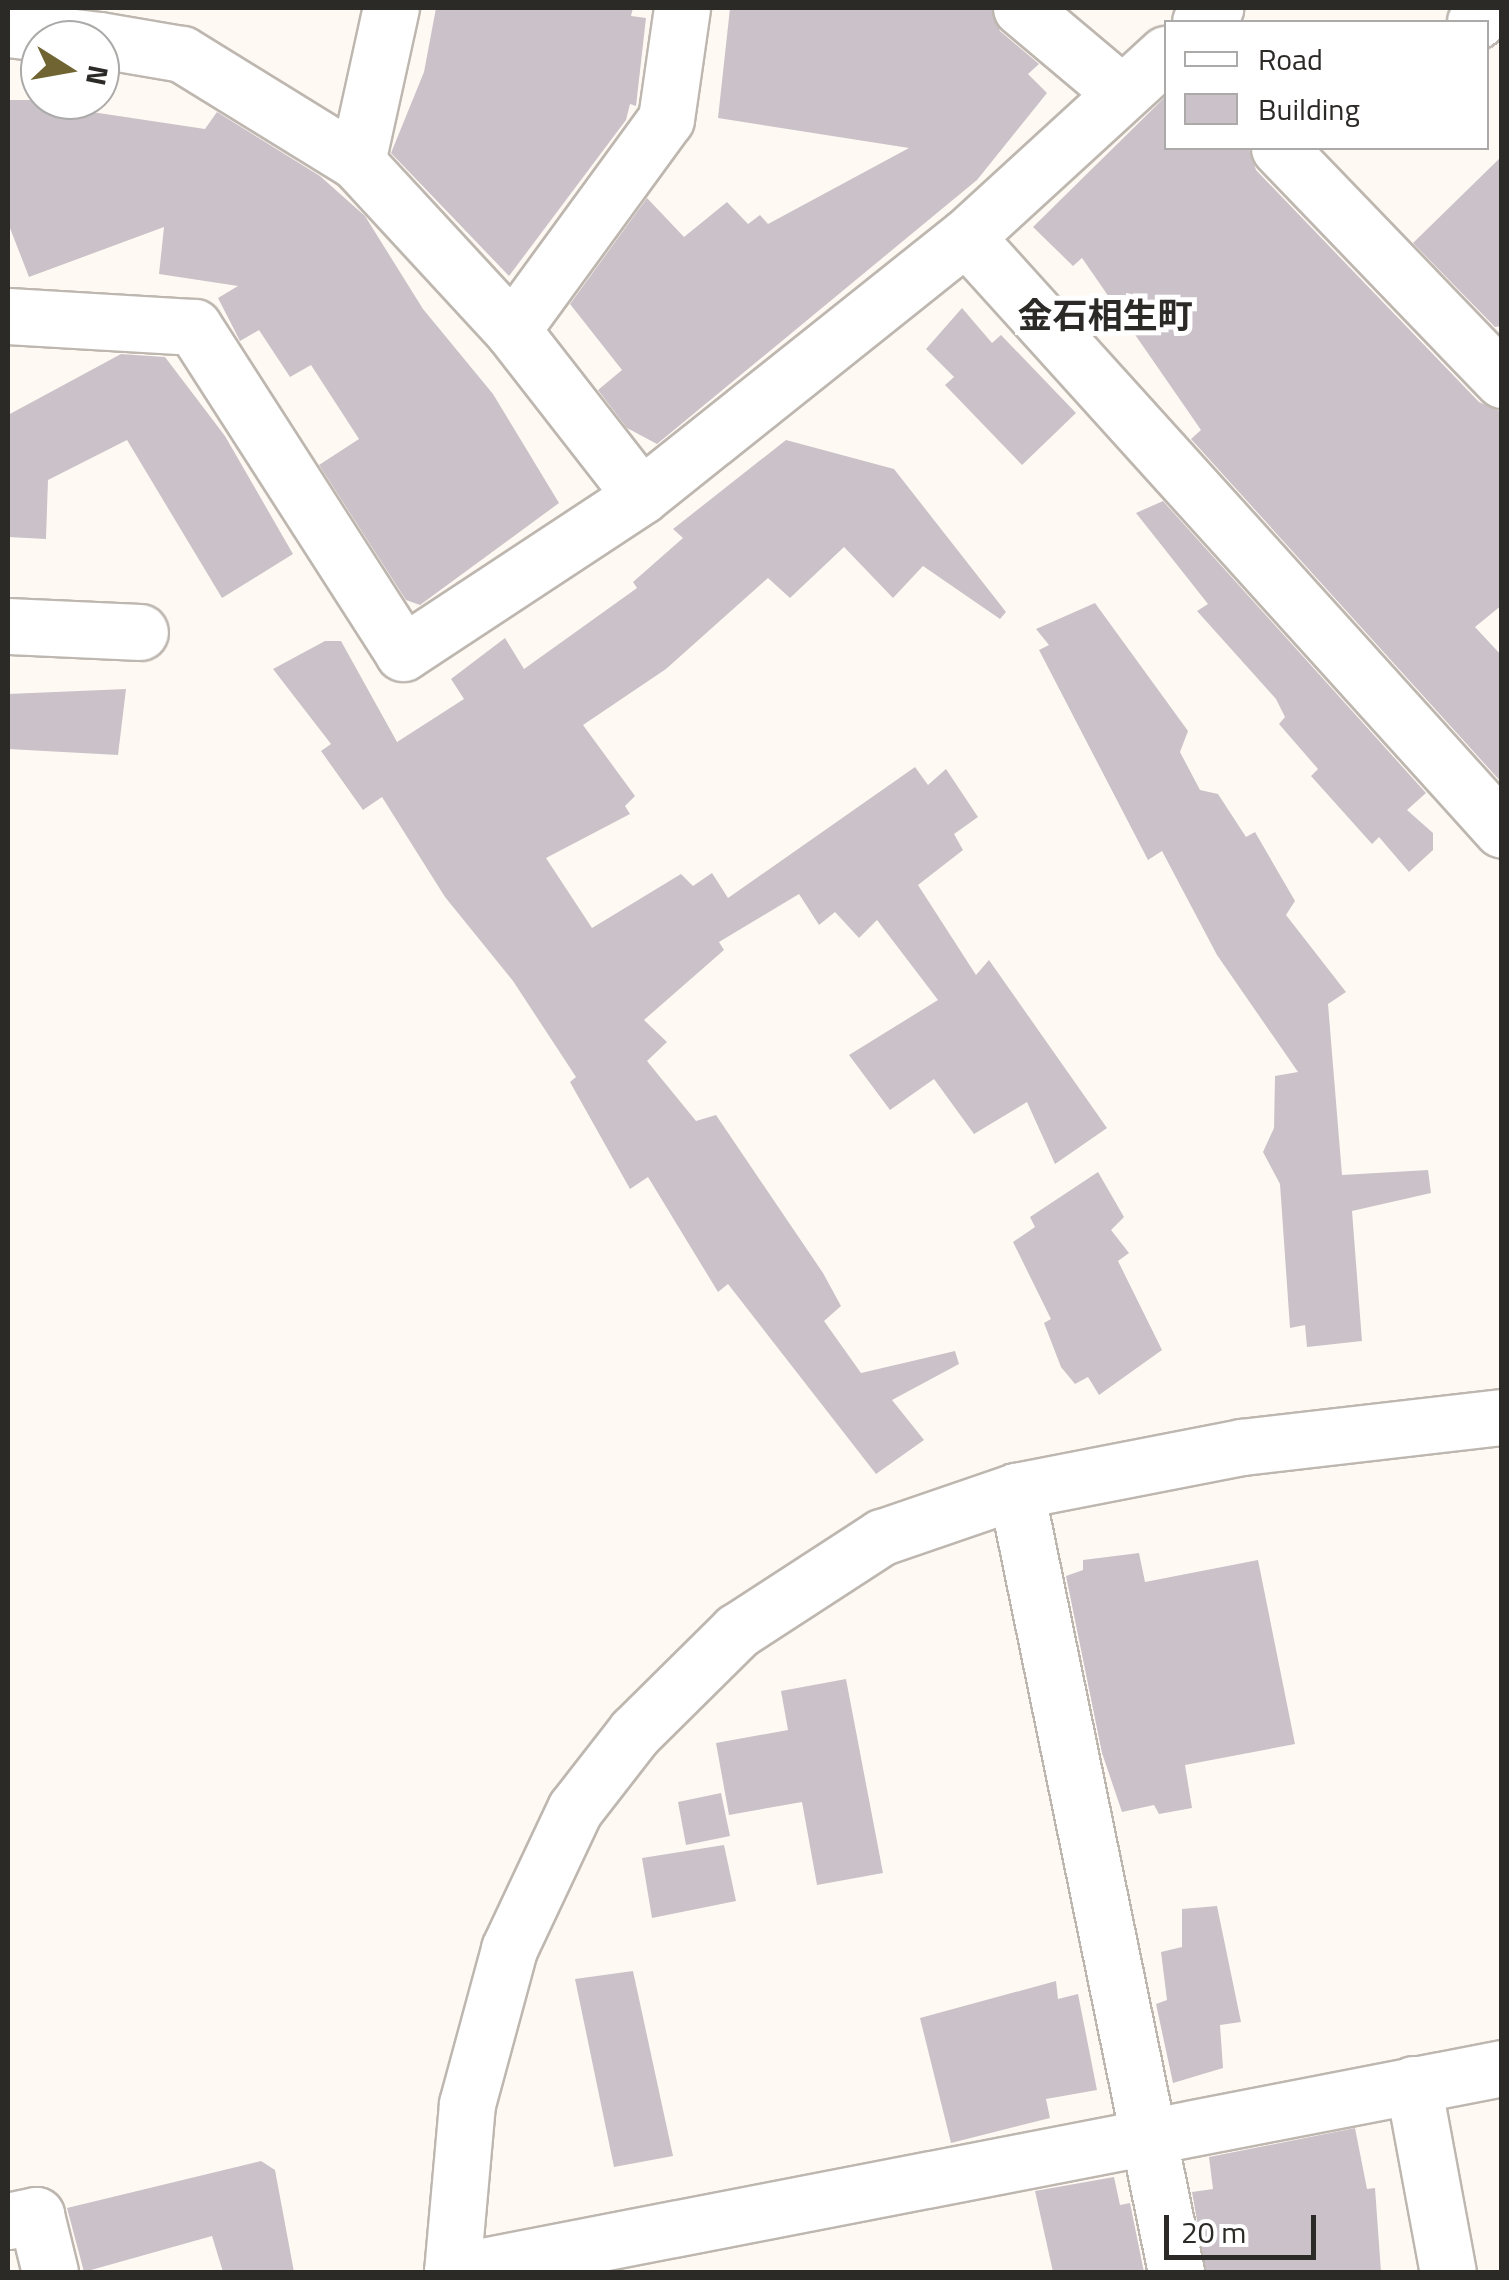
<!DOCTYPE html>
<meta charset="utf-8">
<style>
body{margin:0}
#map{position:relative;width:1509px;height:2280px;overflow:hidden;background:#fff9f3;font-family:"Titillium Web","Noto Sans JP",sans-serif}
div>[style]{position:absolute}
.building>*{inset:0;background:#cac2c8}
.roads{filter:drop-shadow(2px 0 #beb7b0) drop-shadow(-2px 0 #beb7b0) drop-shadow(0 2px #beb7b0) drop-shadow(0 -2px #beb7b0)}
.street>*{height:55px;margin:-27.5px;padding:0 27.5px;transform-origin:27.5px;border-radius:27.5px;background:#fff}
.secondary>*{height:55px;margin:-27.5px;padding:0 27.5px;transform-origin:27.5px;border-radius:27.5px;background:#fff}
span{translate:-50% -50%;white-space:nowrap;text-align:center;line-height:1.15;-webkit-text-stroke:10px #fff;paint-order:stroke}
.quarter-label{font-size:35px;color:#2c2a27;font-weight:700}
.frame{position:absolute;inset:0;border:10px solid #2c2a27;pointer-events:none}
.legend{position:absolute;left:1164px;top:20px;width:325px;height:130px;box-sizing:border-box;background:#fff;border:2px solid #abaaa9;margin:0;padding:12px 18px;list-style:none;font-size:30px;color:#2c2a27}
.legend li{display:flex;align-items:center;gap:20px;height:50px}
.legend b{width:50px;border:2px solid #abaaa9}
.north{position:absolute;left:20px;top:20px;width:100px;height:100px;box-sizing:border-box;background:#fff;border:2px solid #abaaa9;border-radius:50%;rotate:101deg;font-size:28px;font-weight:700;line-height:40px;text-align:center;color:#2c2a27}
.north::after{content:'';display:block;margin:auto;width:35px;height:45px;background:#706532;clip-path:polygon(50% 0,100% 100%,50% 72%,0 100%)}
.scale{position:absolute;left:1164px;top:2215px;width:152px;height:45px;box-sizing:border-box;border:5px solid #2c2a27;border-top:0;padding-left:12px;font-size:30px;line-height:35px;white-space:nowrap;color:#2c2a27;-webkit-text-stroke:8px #fff;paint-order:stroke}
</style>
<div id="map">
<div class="building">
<i style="clip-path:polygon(436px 8px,633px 8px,631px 16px,646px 18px,636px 106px,630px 104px,626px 120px,509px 276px,391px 153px,424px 72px)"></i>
<i style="clip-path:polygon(730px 8px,991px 8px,1000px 31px,1039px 64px,1028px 74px,1047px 93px,977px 180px,657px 444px,627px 428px,598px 390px,622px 370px,570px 304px,647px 198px,684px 237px,727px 202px,748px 224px,760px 215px,768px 224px,909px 148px,718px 118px)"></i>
<i style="clip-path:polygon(1166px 96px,1166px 148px,1249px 148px,1256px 170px,1479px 402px,1502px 412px,1502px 605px,1475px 627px,1502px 656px,1502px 783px,1191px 439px,1201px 430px,1082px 258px,1073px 266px,1033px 227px)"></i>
<i style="clip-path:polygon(8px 100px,74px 100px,72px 109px,205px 129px,217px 112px,320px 176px,365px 216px,423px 309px,493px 394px,559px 503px,420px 605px,406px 600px,319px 465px,359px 439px,311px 365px,290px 377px,259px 330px,240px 341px,218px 298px,238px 286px,159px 274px,164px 227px,29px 277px,8px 223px)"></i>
<i style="clip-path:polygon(1502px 156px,1502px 326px,1495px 327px,1413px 243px)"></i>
<i style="clip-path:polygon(962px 308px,992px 343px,1001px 335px,1076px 413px,1022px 465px,945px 385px,954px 377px,926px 349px)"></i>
<i style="clip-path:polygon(121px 354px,165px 357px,225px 436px,293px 554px,222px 598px,127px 440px,48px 480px,46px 539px,8px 537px,8px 415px)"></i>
<i style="clip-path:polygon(786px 440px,894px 469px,1006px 612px,1000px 619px,923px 566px,893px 598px,844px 547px,790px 598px,768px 578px,666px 669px,583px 725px,635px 796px,625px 806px,630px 814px,546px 858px,592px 928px,681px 874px,693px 886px,712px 873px,728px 898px,915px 767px,928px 785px,946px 769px,978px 817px,954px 834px,963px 850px,918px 885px,976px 975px,989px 960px,1107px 1128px,1055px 1164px,1027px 1102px,974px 1134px,934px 1079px,890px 1110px,849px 1055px,938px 1000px,877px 920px,859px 938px,835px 912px,819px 925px,799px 894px,719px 942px,724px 950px,644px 1020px,667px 1042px,647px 1061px,696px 1121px,716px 1115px,823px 1273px,841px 1306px,824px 1321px,861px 1373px,955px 1351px,959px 1364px,892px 1400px,924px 1440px,876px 1474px,728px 1284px,718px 1292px,648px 1177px,630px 1189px,570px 1082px,576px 1077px,513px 981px,445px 897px,382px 797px,363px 810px,321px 751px,331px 744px,273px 669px,325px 641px,341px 641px,397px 742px,464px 699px,451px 679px,505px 638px,524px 669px,637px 588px,633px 582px,683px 538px,673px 529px)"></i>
<i style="clip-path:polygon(1163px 501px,1426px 793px,1407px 810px,1433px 833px,1433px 850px,1409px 872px,1379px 837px,1372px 844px,1311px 776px,1318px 769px,1279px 724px,1285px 717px,1276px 699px,1197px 611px,1208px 604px,1136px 513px)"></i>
<i style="clip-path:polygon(1095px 603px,1188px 731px,1180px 752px,1200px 790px,1218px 794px,1246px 837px,1255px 832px,1295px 901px,1286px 915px,1346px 992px,1328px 1004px,1342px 1175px,1428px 1170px,1431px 1193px,1352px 1211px,1362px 1341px,1307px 1347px,1305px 1325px,1290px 1328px,1280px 1184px,1263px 1152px,1274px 1128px,1275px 1076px,1298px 1072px,1217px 955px,1162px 851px,1148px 860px,1039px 650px,1049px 645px,1036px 629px)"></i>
<i style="clip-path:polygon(126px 689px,118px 755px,8px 749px,8px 694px)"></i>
<i style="clip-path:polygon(1098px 1172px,1124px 1217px,1111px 1230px,1129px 1253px,1118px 1261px,1162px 1350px,1099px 1395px,1088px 1377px,1075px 1384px,1061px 1367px,1044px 1323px,1051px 1319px,1013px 1242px,1035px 1227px,1030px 1217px)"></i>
<i style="clip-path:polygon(1139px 1553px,1145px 1582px,1258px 1560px,1295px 1744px,1185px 1765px,1192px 1808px,1159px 1814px,1154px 1805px,1122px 1812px,1102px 1753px,1066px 1576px,1083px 1570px,1083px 1560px)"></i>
<i style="clip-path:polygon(846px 1679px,883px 1873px,817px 1885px,802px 1802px,729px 1815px,716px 1743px,788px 1730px,781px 1691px)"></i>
<i style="clip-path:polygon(721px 1793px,730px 1836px,686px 1845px,678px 1802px)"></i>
<i style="clip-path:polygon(724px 1845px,736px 1901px,652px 1918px,642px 1858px)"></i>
<i style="clip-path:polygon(1217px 1906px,1241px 2022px,1220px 2025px,1223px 2068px,1173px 2083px,1156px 2004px,1167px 2000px,1161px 1952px,1182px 1947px,1182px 1909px)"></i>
<i style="clip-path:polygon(633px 1971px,673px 2156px,614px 2167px,575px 1979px)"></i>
<i style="clip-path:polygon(1056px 1981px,1058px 1999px,1078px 1994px,1097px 2090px,1046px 2099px,1050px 2118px,951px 2143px,920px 2018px)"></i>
<i style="clip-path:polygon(1355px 2128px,1367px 2189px,1375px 2188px,1381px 2272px,1206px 2272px,1192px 2192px,1213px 2189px,1209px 2157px)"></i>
<i style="clip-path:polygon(261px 2161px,275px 2170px,294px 2272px,223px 2272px,212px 2236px,84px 2272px,67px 2208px)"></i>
<i style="clip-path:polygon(1114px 2177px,1120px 2205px,1130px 2203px,1144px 2272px,1053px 2272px,1035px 2191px)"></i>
</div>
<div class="roads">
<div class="street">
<i style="left:1021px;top:8px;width:132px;rotate:40.1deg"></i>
<i style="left:1200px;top:22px;width:21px;rotate:-43deg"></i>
<i style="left:1475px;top:22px;width:23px;rotate:-38deg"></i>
<i style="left:8px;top:29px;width:92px;rotate:6.9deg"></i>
<i style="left:100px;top:40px;width:83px;rotate:9.7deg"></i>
<i style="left:182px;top:54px;width:206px;rotate:31.7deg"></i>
<i style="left:357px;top:162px;width:229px;rotate:47.3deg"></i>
<i style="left:512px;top:330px;width:210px;rotate:52.1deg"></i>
<i style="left:641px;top:496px;width:416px;rotate:-38.6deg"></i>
<i style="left:966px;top:237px;width:271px;rotate:-42.5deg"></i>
<i style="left:1279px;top:148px;width:322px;rotate:46.1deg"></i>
<i style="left:357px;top:162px;width:158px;rotate:-77.6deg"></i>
<i style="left:966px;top:237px;width:799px;rotate:47.89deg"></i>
<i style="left:8px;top:316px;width:186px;rotate:3.4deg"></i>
<i style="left:194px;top:327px;width:387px;rotate:57.3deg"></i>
<i style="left:403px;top:653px;width:285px;rotate:-33.4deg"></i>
<i style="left:512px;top:330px;width:261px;rotate:-53.9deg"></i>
<i style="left:666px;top:119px;width:112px;rotate:-81.8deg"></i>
<i style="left:8px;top:626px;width:132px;rotate:2.6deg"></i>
<i style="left:1016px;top:1491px;width:797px;rotate:78.42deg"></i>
<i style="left:1413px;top:2084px;width:191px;rotate:79.5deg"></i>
<i style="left:8px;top:2221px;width:29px;rotate:-12deg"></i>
<i style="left:36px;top:2215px;width:59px;rotate:76.2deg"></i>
<i style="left:452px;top:2272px;width:1070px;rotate:-10.99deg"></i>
</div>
<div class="secondary">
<i style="left:452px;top:2272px;width:169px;rotate:-84.9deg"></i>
<i style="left:467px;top:2104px;width:161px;rotate:-74.8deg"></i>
<i style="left:509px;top:1949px;width:155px;rotate:-64.8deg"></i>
<i style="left:575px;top:1809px;width:98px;rotate:-52.1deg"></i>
<i style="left:635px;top:1732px;width:144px;rotate:-44.7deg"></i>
<i style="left:737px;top:1631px;width:173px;rotate:-33deg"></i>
<i style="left:882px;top:1537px;width:142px;rotate:-18.9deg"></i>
<i style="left:1016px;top:1491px;width:230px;rotate:-11deg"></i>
<i style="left:1242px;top:1447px;width:262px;rotate:-6.6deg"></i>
</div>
</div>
<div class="quarter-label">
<span style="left:1105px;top:315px">金石相生町</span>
</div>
<div class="frame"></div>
<ul class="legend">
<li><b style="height:12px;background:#fff"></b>Road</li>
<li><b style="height:28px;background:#cac2c8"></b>Building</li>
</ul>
<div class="north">N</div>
<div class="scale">20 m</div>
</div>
